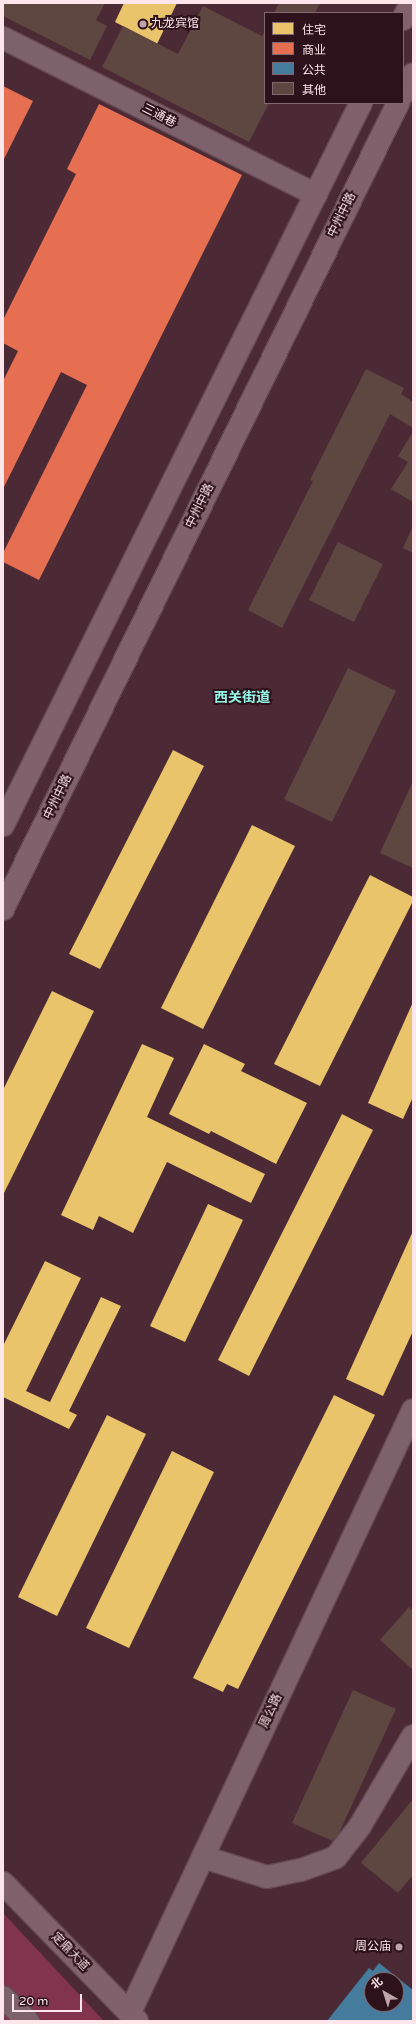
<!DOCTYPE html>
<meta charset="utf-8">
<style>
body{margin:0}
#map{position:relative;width:416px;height:2024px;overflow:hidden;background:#4b2a35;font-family:"Varela Round","Noto Sans SC",sans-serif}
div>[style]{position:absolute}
.green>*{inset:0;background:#82344e}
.homes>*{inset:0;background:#e9c46a}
.shops>*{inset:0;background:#e76f51}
.public>*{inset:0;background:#457b9d}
.building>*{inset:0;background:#5e4641}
.roads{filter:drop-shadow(1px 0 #644952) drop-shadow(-1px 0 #644952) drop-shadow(0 1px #644952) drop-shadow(0 -1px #644952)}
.minor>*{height:22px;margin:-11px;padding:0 11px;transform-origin:11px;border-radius:11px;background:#7e626b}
.major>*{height:22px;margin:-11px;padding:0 11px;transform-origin:11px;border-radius:11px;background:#81626c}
.dots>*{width:11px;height:11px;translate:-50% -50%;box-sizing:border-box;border:2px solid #2e121b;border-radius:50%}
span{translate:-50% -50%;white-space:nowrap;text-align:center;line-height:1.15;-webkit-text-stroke:4px #2e121b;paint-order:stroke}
.poi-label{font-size:12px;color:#fee6ec}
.left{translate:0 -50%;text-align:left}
.right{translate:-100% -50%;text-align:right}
.street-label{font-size:12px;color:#fee6ec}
.quarter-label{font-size:14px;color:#93fae9;font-weight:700}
.frame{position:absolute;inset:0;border:4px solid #fee6ec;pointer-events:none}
.legend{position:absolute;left:264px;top:12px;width:140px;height:92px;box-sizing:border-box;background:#2e121b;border:1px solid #81676f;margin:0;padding:5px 7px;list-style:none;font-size:12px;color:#fee6ec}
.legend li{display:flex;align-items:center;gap:8px;height:20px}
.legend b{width:20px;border:1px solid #81676f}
.north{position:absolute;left:364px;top:1972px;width:40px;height:40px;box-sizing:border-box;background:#2e121b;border:1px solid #81676f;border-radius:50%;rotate:321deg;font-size:11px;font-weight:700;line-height:16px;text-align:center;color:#fee6ec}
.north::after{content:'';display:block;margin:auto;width:14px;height:18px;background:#bfa4ac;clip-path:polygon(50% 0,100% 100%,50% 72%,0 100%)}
.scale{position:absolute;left:12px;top:1994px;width:70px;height:18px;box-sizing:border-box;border:2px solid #fee6ec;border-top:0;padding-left:5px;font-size:12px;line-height:14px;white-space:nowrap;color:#fee6ec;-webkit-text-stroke:3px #2e121b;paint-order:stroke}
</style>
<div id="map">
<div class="green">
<i style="clip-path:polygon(3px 1913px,104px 2021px,3px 2021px)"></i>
</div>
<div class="homes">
<i style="clip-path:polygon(124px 3px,177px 3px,157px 44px,115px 22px)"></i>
<i style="clip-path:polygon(173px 750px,204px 766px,100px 969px,69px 954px)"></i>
<i style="clip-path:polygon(252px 825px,295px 846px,203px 1029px,161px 1008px)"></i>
<i style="clip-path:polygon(370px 875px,413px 897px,413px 901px,320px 1086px,274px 1064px)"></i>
<i style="clip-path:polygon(52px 991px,94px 1011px,3px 1195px,3px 1090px)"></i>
<i style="clip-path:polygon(413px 1002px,413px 1097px,403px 1119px,368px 1103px)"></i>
<i style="clip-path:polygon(142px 1044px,174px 1058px,147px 1117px,265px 1174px,251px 1203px,167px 1162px,133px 1233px,99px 1216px,93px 1230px,61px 1215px)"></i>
<i style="clip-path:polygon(204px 1044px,245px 1064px,241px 1071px,307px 1103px,276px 1164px,211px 1131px,209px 1134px,169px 1114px)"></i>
<i style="clip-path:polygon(342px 1114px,373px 1130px,249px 1376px,218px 1360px)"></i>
<i style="clip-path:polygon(208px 1204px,243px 1220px,185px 1342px,150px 1326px)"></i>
<i style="clip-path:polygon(413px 1231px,413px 1331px,383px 1396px,346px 1379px)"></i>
<i style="clip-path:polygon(45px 1261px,81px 1278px,26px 1391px,50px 1402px,101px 1297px,121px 1306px,69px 1411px,77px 1415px,69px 1429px,3px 1397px,3px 1346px)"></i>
<i style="clip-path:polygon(334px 1395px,375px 1415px,238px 1689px,227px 1684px,223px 1692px,193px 1678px)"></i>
<i style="clip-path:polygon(107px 1415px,146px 1434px,57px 1616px,18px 1597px)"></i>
<i style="clip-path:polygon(172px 1451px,214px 1472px,129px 1648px,86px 1628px)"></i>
</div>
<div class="shops">
<i style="clip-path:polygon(3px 86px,33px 101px,3px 161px)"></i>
<i style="clip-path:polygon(99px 104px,242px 175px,39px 580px,3px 562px,3px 553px,87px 385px,61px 372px,3px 489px,3px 381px,18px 351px,3px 343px,3px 320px,76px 174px,67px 169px)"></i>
</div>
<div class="public">
<i style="clip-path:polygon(evenodd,379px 1963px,413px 1990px,413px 2021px,327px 2021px,369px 1968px,373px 1971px,379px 1963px,372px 1980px,396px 1980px,396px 2004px,372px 2004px,372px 1980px)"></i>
</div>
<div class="building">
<i style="clip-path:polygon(3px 3px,105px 3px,96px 20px,107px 26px,90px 60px,3px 16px)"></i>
<i style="clip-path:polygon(279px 3px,320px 3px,315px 13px,274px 13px)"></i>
<i style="clip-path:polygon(203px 6px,262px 36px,265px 31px,265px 103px,269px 103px,249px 142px,102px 67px,123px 26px,178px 54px)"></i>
<i style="clip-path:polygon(366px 369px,404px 388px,401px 394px,413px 402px,413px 428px,390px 414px,282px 628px,248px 610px,313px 481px,310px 480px)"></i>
<i style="clip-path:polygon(413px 432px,413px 502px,391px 489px,408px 462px,398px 456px)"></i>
<i style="clip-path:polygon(413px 526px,413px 553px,403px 548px)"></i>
<i style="clip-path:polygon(338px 542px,383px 564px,354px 622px,309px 600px)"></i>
<i style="clip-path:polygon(348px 668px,396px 691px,332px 822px,284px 799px)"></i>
<i style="clip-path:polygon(413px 781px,413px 868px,380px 853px)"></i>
<i style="clip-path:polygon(409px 1607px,413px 1611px,413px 1670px,380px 1640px)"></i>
<i style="clip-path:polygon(353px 1690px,396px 1709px,335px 1842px,292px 1823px)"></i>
<i style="clip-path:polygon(413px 1799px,413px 1875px,398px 1893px,361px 1863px)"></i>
</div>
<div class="roads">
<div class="minor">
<i style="left:3px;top:38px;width:350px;rotate:26.6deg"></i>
<i style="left:203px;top:1857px;width:67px;rotate:17.4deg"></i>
<i style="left:267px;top:1877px;width:35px;rotate:-12deg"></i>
<i style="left:301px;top:1870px;width:37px;rotate:-20deg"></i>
<i style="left:336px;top:1857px;width:39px;rotate:-52deg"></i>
<i style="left:360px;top:1826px;width:104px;rotate:-59.5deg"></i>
<i style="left:3px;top:1997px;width:35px;rotate:44deg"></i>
<i style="left:130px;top:2012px;width:665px;rotate:-64.82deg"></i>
</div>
<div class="major">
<i style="left:403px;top:19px;width:18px;rotate:-63deg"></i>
<i style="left:403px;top:94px;width:22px;rotate:-63deg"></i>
<i style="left:3px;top:825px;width:806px;rotate:-63.63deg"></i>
<i style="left:3px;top:909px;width:898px;rotate:-63.89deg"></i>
<i style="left:3px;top:1883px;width:192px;rotate:45.8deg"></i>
</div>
</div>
<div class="dots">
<i style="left:143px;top:24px;background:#bfa4ac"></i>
<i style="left:399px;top:1947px;background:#bfa4ac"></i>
</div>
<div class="poi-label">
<span class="left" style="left:151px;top:24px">九龙宾馆</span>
<span class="right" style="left:391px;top:1947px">周公庙</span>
</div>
<div class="street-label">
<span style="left:159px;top:116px;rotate:27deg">三通巷</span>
<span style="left:342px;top:215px;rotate:-64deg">中州中路</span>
<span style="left:200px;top:506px;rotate:-64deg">中州中路</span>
<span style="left:58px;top:797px;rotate:-64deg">中州中路</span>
<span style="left:271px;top:1711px;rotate:-65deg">周公路</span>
<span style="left:70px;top:1952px;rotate:46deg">定鼎大道</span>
</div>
<div class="quarter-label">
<span style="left:242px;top:698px">西关街道</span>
</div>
<div class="frame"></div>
<ul class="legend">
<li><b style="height:11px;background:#e9c46a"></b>住宅</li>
<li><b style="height:11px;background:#e76f51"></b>商业</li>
<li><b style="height:11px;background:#457b9d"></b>公共</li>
<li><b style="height:11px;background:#5e4641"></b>其他</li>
</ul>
<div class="north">北</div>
<div class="scale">20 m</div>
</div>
